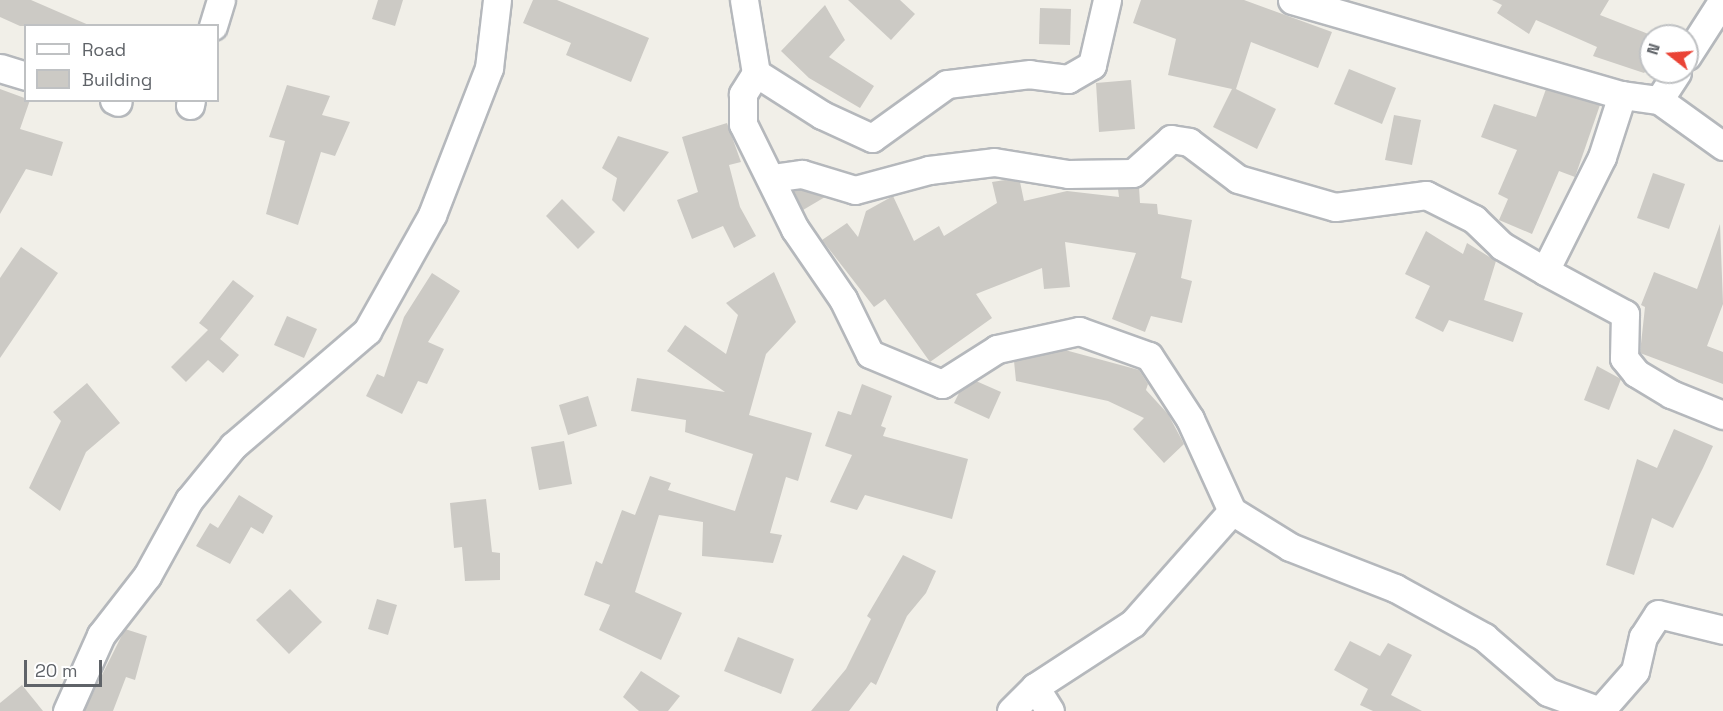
<!DOCTYPE html>
<style>
body{margin:0}
#map{position:relative;width:1723px;height:711px;overflow:hidden;background:#f1efe8;font-family:"Space Grotesk",sans-serif}
div>[style]{position:absolute}
.building>*{inset:0;background:#cccac5}
.roads{filter:drop-shadow(2px 0 #b5b8bc) drop-shadow(-2px 0 #b5b8bc) drop-shadow(0 2px #b5b8bc) drop-shadow(0 -2px #b5b8bc)}
.minor>*{height:27px;margin:-13.5px;padding:0 13.5px;transform-origin:13.5px;border-radius:13.5px;background:#fff}
span{translate:-50% -50%;white-space:nowrap;text-align:center;line-height:1.15;-webkit-text-stroke:5px #fff;paint-order:stroke}
.legend{position:absolute;left:24px;top:24px;width:195px;height:78px;box-sizing:border-box;background:#fff;border:2px solid #bfc1c3;margin:0;padding:8px 10px;list-style:none;font-size:18px;color:#5f6368}
.legend li{display:flex;align-items:center;gap:12px;height:30px}
.legend b{width:30px;border:2px solid #bfc1c3}
.north{position:absolute;left:1639px;top:24px;width:60px;height:60px;box-sizing:border-box;background:#fff;border:2px solid #bfc1c3;border-radius:50%;rotate:287deg;font-size:16px;font-weight:700;line-height:24px;text-align:center;color:#5f6368}
.north::after{content:'';display:block;margin:auto;width:21px;height:27px;background:#ea4335;clip-path:polygon(50% 0,100% 100%,50% 72%,0 100%)}
.scale{position:absolute;left:24px;top:660px;width:78px;height:27px;box-sizing:border-box;border:3px solid #5f6368;border-top:0;padding-left:8px;font-size:18px;line-height:21px;white-space:nowrap;color:#5f6368;-webkit-text-stroke:4px #fff;paint-order:stroke}
</style>
<div id="map">
<div class="building">
<i style="clip-path:polygon(0 0,31px 0,91px 26px,20px 26px,0 17px)"></i>
<i style="clip-path:polygon(378px 0,403px 0,395px 26px,372px 19px)"></i>
<i style="clip-path:polygon(533px 0,557px 0,649px 38px,631px 82px,566px 55px,571px 43px,523px 23px)"></i>
<i style="clip-path:polygon(848px 0,900px 0,915px 14px,891px 40px)"></i>
<i style="clip-path:polygon(1141px 0,1244px 0,1332px 32px,1318px 68px,1251px 42px,1236px 89px,1276px 109px,1257px 149px,1213px 127px,1232px 89px,1168px 75px,1176px 39px,1133px 23px)"></i>
<i style="clip-path:polygon(1492px 0,1609px 0,1600px 15px,1651px 35px,1651px 65px,1644px 73px,1593px 56px,1597px 47px,1536px 20px,1529px 34px,1497px 13px,1502px 5px)"></i>
<i style="clip-path:polygon(825px 5px,845px 40px,829px 57px,874px 86px,860px 108px,809px 78px,781px 51px)"></i>
<i style="clip-path:polygon(1040px 8px,1071px 9px,1070px 45px,1039px 44px)"></i>
<i style="clip-path:polygon(1349px 69px,1396px 88px,1382px 124px,1334px 104px)"></i>
<i style="clip-path:polygon(1131px 80px,1135px 129px,1099px 132px,1096px 83px)"></i>
<i style="clip-path:polygon(287px 85px,330px 96px,322px 115px,350px 122px,335px 156px,321px 152px,298px 225px,266px 214px,285px 141px,269px 137px)"></i>
<i style="clip-path:polygon(0 89px,30px 100px,20px 129px,63px 142px,52px 176px,26px 169px,0 214px)"></i>
<i style="clip-path:polygon(1546px 89px,1600px 105px,1575px 177px,1559px 171px,1532px 234px,1499px 220px,1508px 199px,1498px 194px,1517px 150px,1481px 137px,1494px 104px,1536px 117px)"></i>
<i style="clip-path:polygon(1394px 115px,1421px 120px,1412px 165px,1385px 160px)"></i>
<i style="clip-path:polygon(727px 123px,741px 162px,729px 165px,740px 207px,756px 236px,734px 248px,723px 226px,692px 239px,677px 200px,698px 192px,682px 137px)"></i>
<i style="clip-path:polygon(618px 136px,669px 152px,624px 212px,612px 200px,617px 178px,602px 168px)"></i>
<i style="clip-path:polygon(1653px 173px,1685px 184px,1669px 229px,1637px 218px)"></i>
<i style="clip-path:polygon(1005px 180px,1020px 182px,1024px 201px,1067px 191px,1119px 197px,1118px 189px,1139px 187px,1140px 203px,1157px 204px,1158px 214px,1192px 220px,1181px 278px,1192px 281px,1182px 323px,1151px 316px,1145px 332px,1112px 319px,1136px 253px,1065px 242px,1070px 287px,1044px 289px,1042px 268px,976px 294px,992px 318px,930px 362px,885px 299px,874px 307px,822px 240px,847px 223px,858px 237px,866px 211px,893px 196px,914px 241px,939px 226px,944px 236px,997px 203px,992px 182px)"></i>
<i style="clip-path:polygon(801px 190px,825px 197px,803px 210px,794px 191px)"></i>
<i style="clip-path:polygon(562px 199px,595px 232px,578px 249px,546px 216px)"></i>
<i style="clip-path:polygon(1720px 224px,1723px 304px,1707px 346px,1723px 352px,1723px 384px,1640px 353px,1645px 307px,1641px 305px,1654px 272px,1697px 289px)"></i>
<i style="clip-path:polygon(1426px 231px,1463px 254px,1467px 243px,1496px 261px,1484px 300px,1523px 313px,1513px 342px,1449px 320px,1443px 332px,1415px 318px,1430px 286px,1405px 274px)"></i>
<i style="clip-path:polygon(21px 247px,58px 273px,0 358px,0 278px)"></i>
<i style="clip-path:polygon(774px 272px,796px 322px,766px 354px,749px 415px,812px 433px,798px 481px,786px 477px,770px 533px,782px 535px,773px 563px,702px 556px,703px 522px,659px 515px,635px 592px,682px 613px,661px 660px,599px 630px,610px 605px,584px 595px,596px 561px,602px 564px,622px 510px,635px 515px,650px 476px,671px 483px,668px 490px,735px 511px,753px 454px,685px 432px,686px 420px,631px 411px,637px 378px,725px 392px,667px 351px,685px 325px,726px 354px,738px 315px,726px 303px)"></i>
<i style="clip-path:polygon(432px 273px,460px 291px,428px 342px,444px 349px,427px 384px,418px 381px,402px 414px,366px 396px,377px 374px,384px 377px,404px 317px)"></i>
<i style="clip-path:polygon(233px 280px,254px 296px,220px 339px,239px 355px,223px 373px,208px 360px,186px 382px,171px 367px,208px 330px,199px 323px)"></i>
<i style="clip-path:polygon(287px 316px,317px 329px,304px 358px,274px 345px)"></i>
<i style="clip-path:polygon(1065px 350px,1139px 370px,1148px 384px,1146px 390px,1168px 414px,1184px 444px,1164px 463px,1133px 429px,1144px 418px,1108px 401px,1016px 381px,1014px 361px)"></i>
<i style="clip-path:polygon(1597px 366px,1621px 379px,1609px 410px,1584px 400px)"></i>
<i style="clip-path:polygon(976px 381px,1001px 392px,989px 419px,954px 403px,960px 391px)"></i>
<i style="clip-path:polygon(87px 383px,120px 423px,86px 452px,60px 511px,29px 488px,61px 421px,53px 412px)"></i>
<i style="clip-path:polygon(862px 384px,892px 396px,881px 426px,886px 428px,883px 436px,968px 459px,952px 519px,865px 495px,857px 510px,830px 502px,852px 455px,825px 446px,838px 411px,851px 415px)"></i>
<i style="clip-path:polygon(588px 396px,597px 426px,568px 435px,559px 405px)"></i>
<i style="clip-path:polygon(1674px 429px,1713px 446px,1703px 468px,1673px 528px,1652px 518px,1634px 575px,1606px 565px,1637px 459px,1657px 468px)"></i>
<i style="clip-path:polygon(564px 441px,572px 484px,539px 490px,531px 447px)"></i>
<i style="clip-path:polygon(239px 495px,273px 516px,263px 534px,251px 527px,230px 564px,196px 546px,210px 523px,218px 528px)"></i>
<i style="clip-path:polygon(486px 499px,492px 552px,500px 553px,500px 580px,465px 581px,462px 547px,454px 548px,450px 503px)"></i>
<i style="clip-path:polygon(903px 555px,936px 571px,926px 593px,907px 616px,876px 685px,871px 682px,849px 711px,811px 711px,846px 669px,871px 619px,867px 616px)"></i>
<i style="clip-path:polygon(290px 589px,322px 622px,289px 654px,256px 620px)"></i>
<i style="clip-path:polygon(377px 599px,397px 605px,388px 635px,368px 629px)"></i>
<i style="clip-path:polygon(125px 629px,147px 636px,135px 680px,126px 677px,113px 711px,84px 711px)"></i>
<i style="clip-path:polygon(738px 637px,794px 659px,781px 694px,724px 671px)"></i>
<i style="clip-path:polygon(1350px 641px,1380px 656px,1388px 643px,1412px 655px,1391px 695px,1422px 711px,1373px 711px,1360px 705px,1368px 689px,1334px 670px)"></i>
<i style="clip-path:polygon(641px 671px,680px 696px,668px 711px,639px 711px,623px 697px)"></i>
<i style="clip-path:polygon(22px 685px,43px 711px,0 711px,0 703px)"></i>
</div>
<div class="roads">
<div class="minor">
<i style="left:744px;top:0;width:74px;rotate:80.7deg"></i>
<i style="left:1107px;top:0;width:67px;rotate:103deg"></i>
<i style="left:1092px;top:65px;width:28px;rotate:150deg"></i>
<i style="left:1068px;top:79px;width:38px;rotate:-173deg"></i>
<i style="left:1030px;top:74px;width:84px;rotate:173.1deg"></i>
<i style="left:947px;top:84px;width:92px;rotate:144.2deg"></i>
<i style="left:872px;top:138px;width:55px;rotate:-155.3deg"></i>
<i style="left:822px;top:115px;width:78px;rotate:-147.5deg"></i>
<i style="left:756px;top:73px;width:25px;rotate:122deg"></i>
<i style="left:743px;top:94px;width:30px;rotate:90deg"></i>
<i style="left:743px;top:124px;width:117px;rotate:63.7deg"></i>
<i style="left:795px;top:229px;width:85px;rotate:55.6deg"></i>
<i style="left:843px;top:299px;width:61px;rotate:63.9deg"></i>
<i style="left:870px;top:354px;width:78px;rotate:22.6deg"></i>
<i style="left:942px;top:384px;width:65px;rotate:-32.5deg"></i>
<i style="left:997px;top:349px;width:84px;rotate:-12.4deg"></i>
<i style="left:1079px;top:331px;width:74px;rotate:19.7deg"></i>
<i style="left:1149px;top:356px;width:75px;rotate:56.9deg"></i>
<i style="left:1190px;top:419px;width:101px;rotate:65.5deg"></i>
<i style="left:1232px;top:511px;width:68px;rotate:31.8deg"></i>
<i style="left:1290px;top:547px;width:113px;rotate:21.3deg"></i>
<i style="left:1395px;top:588px;width:102px;rotate:28.8deg"></i>
<i style="left:1484px;top:637px;width:84px;rotate:40.7deg"></i>
<i style="left:1548px;top:692px;width:55px;rotate:20.1deg"></i>
<i style="left:1600px;top:711px;width:53px;rotate:-48.8deg"></i>
<i style="left:1635px;top:671px;width:35px;rotate:-77deg"></i>
<i style="left:1643px;top:637px;width:27px;rotate:-57deg"></i>
<i style="left:1658px;top:614px;width:67px;rotate:13.8deg"></i>
<i style="left:1292px;top:0;width:343px;rotate:16.1deg"></i>
<i style="left:1622px;top:95px;width:37px;rotate:8deg"></i>
<i style="left:1659px;top:100px;width:79px;rotate:35.7deg"></i>
<i style="left:213px;top:26px;width:27px;rotate:-73deg"></i>
<i style="left:1687px;top:56px;width:67px;rotate:-57.3deg"></i>
<i style="left:0;top:68px;width:27px;rotate:17deg"></i>
<i style="left:1622px;top:95px;width:65px;rotate:107.9deg"></i>
<i style="left:1602px;top:157px;width:127px;rotate:116.6deg"></i>
<i style="left:1545px;top:271px;width:91px;rotate:28.3deg"></i>
<i style="left:1625px;top:314px;width:44px;rotate:91.3deg"></i>
<i style="left:1624px;top:358px;width:19px;rotate:51deg"></i>
<i style="left:1636px;top:373px;width:41px;rotate:31deg"></i>
<i style="left:1671px;top:394px;width:56px;rotate:22deg"></i>
<i style="left:114px;top:100px;width:4px;rotate:27deg"></i>
<i style="left:1659px;top:100px;width:33px;rotate:-57deg"></i>
<i style="left:190px;top:105px;width:5px;rotate:-79deg"></i>
<i style="left:772px;top:178px;width:30px;rotate:-8deg"></i>
<i style="left:802px;top:174px;width:55px;rotate:16.8deg"></i>
<i style="left:855px;top:190px;width:77px;rotate:-15.1deg"></i>
<i style="left:929px;top:170px;width:65px;rotate:-7deg"></i>
<i style="left:994px;top:162px;width:75px;rotate:9.2deg"></i>
<i style="left:1068px;top:174px;width:65px;rotate:-0.9deg"></i>
<i style="left:1133px;top:173px;width:51px;rotate:-41.8deg"></i>
<i style="left:1171px;top:139px;width:18px;rotate:9deg"></i>
<i style="left:1189px;top:142px;width:61px;rotate:37.1deg"></i>
<i style="left:1238px;top:179px;width:101px;rotate:16.1deg"></i>
<i style="left:1335px;top:207px;width:92px;rotate:-7.5deg"></i>
<i style="left:1426px;top:195px;width:54px;rotate:26.6deg"></i>
<i style="left:1474px;top:219px;width:39px;rotate:44deg"></i>
<i style="left:1502px;top:246px;width:50px;rotate:30.2deg"></i>
<i style="left:1035px;top:687px;width:28px;rotate:58deg"></i>
<i style="left:67px;top:711px;width:83px;rotate:-65.9deg"></i>
<i style="left:101px;top:635px;width:75px;rotate:-52.1deg"></i>
<i style="left:147px;top:576px;width:87px;rotate:-61.1deg"></i>
<i style="left:189px;top:500px;width:70px;rotate:-50.8deg"></i>
<i style="left:233px;top:446px;width:177px;rotate:-40.6deg"></i>
<i style="left:367px;top:331px;width:133px;rotate:-60.7deg"></i>
<i style="left:432px;top:215px;width:158px;rotate:-68.8deg"></i>
<i style="left:489px;top:68px;width:68px;rotate:-83.3deg"></i>
<i style="left:1011px;top:711px;width:34px;rotate:-45deg"></i>
<i style="left:1035px;top:687px;width:117px;rotate:-33.1deg"></i>
<i style="left:1133px;top:623px;width:149px;rotate:-48.5deg"></i>
</div>
</div>
<ul class="legend">
<li><b style="height:8px;background:#fff"></b>Road</li>
<li><b style="height:16px;background:#cccac5"></b>Building</li>
</ul>
<div class="north">N</div>
<div class="scale">20 m</div>
</div>
